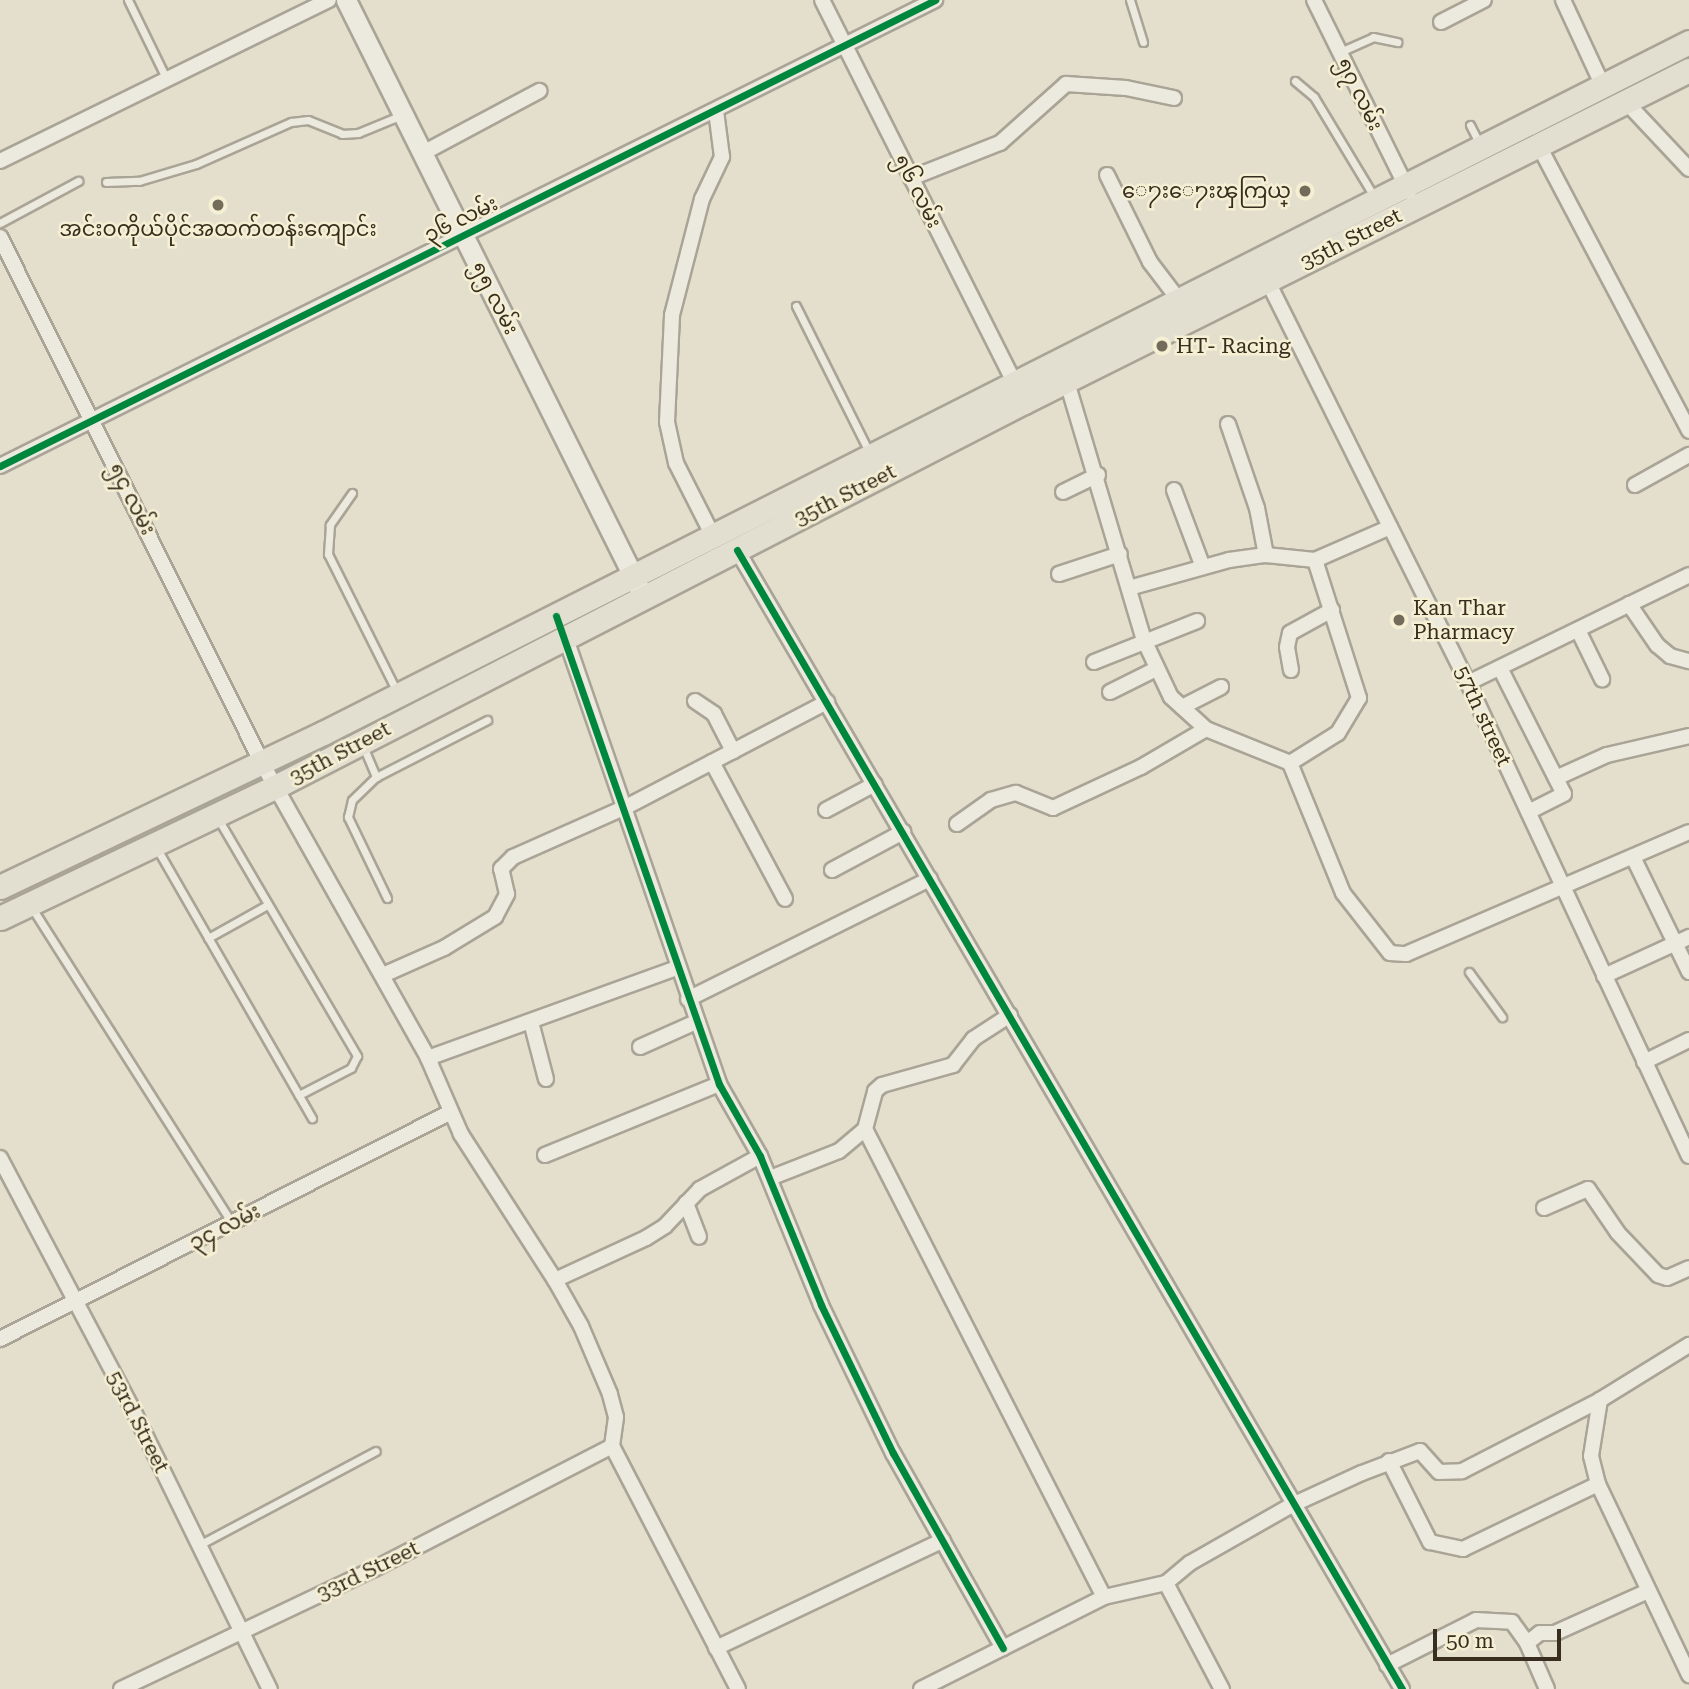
<!DOCTYPE html>
<meta charset="utf-8">
<style>
body{margin:0}
#map{position:relative;width:1689px;height:1689px;overflow:hidden;background:#e4dfcd;font-family:"Roboto Serif","Noto Sans Myanmar",serif}
div>[style]{position:absolute}
.roads{filter:drop-shadow(2px 0 #a9a496) drop-shadow(-2px 0 #a9a496) drop-shadow(0 2px #a9a496) drop-shadow(0 -2px #a9a496)}
.lane>*{height:7px;margin:-3.5px;padding:0 3.5px;transform-origin:3.5px;border-radius:3.5px;background:#ece9de}
.street>*{height:14px;margin:-7px;padding:0 7px;transform-origin:7px;border-radius:7px;background:#ece9de}
.secondary>*{height:19px;margin:-9.5px;padding:0 9.5px;transform-origin:9.5px;border-radius:9.5px;background:#ece9de}
.primary>*{height:23px;margin:-11.5px;padding:0 11.5px;transform-origin:11.5px;border-radius:11.5px;background:#e3dfd0}
.cycleway>*{height:7px;margin:-3.5px;padding:0 3.5px;transform-origin:3.5px;border-radius:3.5px;background:#00873e}
.dots>*{width:19px;height:19px;translate:-50% -50%;box-sizing:border-box;border:4px solid #f5efd3;border-radius:50%}
span{translate:-50% -50%;white-space:nowrap;text-align:center;line-height:1.15;-webkit-text-stroke:5px #f5efd3;paint-order:stroke}
.street-label{font-size:21px;color:#382d1e}
.poi-label{font-size:21px;color:#382d1e}
.right{translate:-100% -50%;text-align:right}
.left{translate:0 -50%;text-align:left}
.scale{position:absolute;left:1433px;top:1629px;width:128px;height:32px;box-sizing:border-box;border:4px solid #382d1e;border-top:0;padding-left:9px;font-size:21px;line-height:24px;white-space:nowrap;color:#382d1e;-webkit-text-stroke:5px #f5efd3;paint-order:stroke}
</style>
<div id="map">
<div class="roads">
<div class="lane">
<i style="left:128px;top:0;width:89px;rotate:64deg"></i>
<i style="left:1130px;top:0;width:44px;rotate:72.8deg"></i>
<i style="left:1340px;top:52px;width:36px;rotate:-24deg"></i>
<i style="left:1373px;top:37px;width:25px;rotate:12deg"></i>
<i style="left:1295px;top:81px;width:25px;rotate:40deg"></i>
<i style="left:1314px;top:97px;width:118px;rotate:58.9deg"></i>
<i style="left:1470px;top:125px;width:22px;rotate:63deg"></i>
<i style="left:106px;top:182px;width:33px;rotate:-2deg"></i>
<i style="left:139px;top:181px;width:59px;rotate:-16.6deg"></i>
<i style="left:196px;top:164px;width:104px;rotate:-23.9deg"></i>
<i style="left:291px;top:122px;width:17px;rotate:-7deg"></i>
<i style="left:308px;top:120px;width:37px;rotate:22deg"></i>
<i style="left:342px;top:134px;width:16px;rotate:-4deg"></i>
<i style="left:358px;top:133px;width:48px;rotate:-22.2deg"></i>
<i style="left:0;top:223px;width:89px;rotate:-28.3deg"></i>
<i style="left:796px;top:306px;width:163px;rotate:63.4deg"></i>
<i style="left:352px;top:493px;width:39px;rotate:125deg"></i>
<i style="left:330px;top:525px;width:29px;rotate:94deg"></i>
<i style="left:328px;top:554px;width:154px;rotate:63.4deg"></i>
<i style="left:363px;top:746px;width:34px;rotate:67deg"></i>
<i style="left:217px;top:817px;width:277px;rotate:59.6deg"></i>
<i style="left:357px;top:1056px;width:13px;rotate:117deg"></i>
<i style="left:351px;top:1068px;width:59px;rotate:152.6deg"></i>
<i style="left:156px;top:847px;width:313px;rotate:60.1deg"></i>
<i style="left:387px;top:898px;width:90px;rotate:-115.7deg"></i>
<i style="left:348px;top:817px;width:17px;rotate:-77deg"></i>
<i style="left:352px;top:800px;width:33px;rotate:-44deg"></i>
<i style="left:376px;top:777px;width:125px;rotate:-27.2deg"></i>
<i style="left:32px;top:908px;width:373px;rotate:57.6deg"></i>
<i style="left:208px;top:938px;width:68px;rotate:-29.2deg"></i>
<i style="left:1469px;top:972px;width:56px;rotate:53.7deg"></i>
<i style="left:199px;top:1545px;width:200px;rotate:-28deg"></i>
</div>
<div class="street">
<i style="left:822px;top:0;width:436px;rotate:63.3deg"></i>
<i style="left:1314px;top:0;width:214px;rotate:63.7deg"></i>
<i style="left:1563px;top:0;width:95px;rotate:65.1deg"></i>
<i style="left:1441px;top:22px;width:48px;rotate:-27.1deg"></i>
<i style="left:1626px;top:102px;width:92px;rotate:46.8deg"></i>
<i style="left:1539px;top:146px;width:322px;rotate:62.2deg"></i>
<i style="left:423px;top:153px;width:132px;rotate:-28.1deg"></i>
<i style="left:0;top:161px;width:366px;rotate:-26.1deg"></i>
<i style="left:1107px;top:175px;width:97px;rotate:63.7deg"></i>
<i style="left:1150px;top:262px;width:48px;rotate:52.7deg"></i>
<i style="left:911px;top:178px;width:96px;rotate:-21.5deg"></i>
<i style="left:1000px;top:143px;width:89px;rotate:-41.8deg"></i>
<i style="left:1066px;top:84px;width:60px;rotate:3.8deg"></i>
<i style="left:1126px;top:88px;width:49px;rotate:11.8deg"></i>
<i style="left:0;top:237px;width:588px;rotate:63.52deg"></i>
<i style="left:262px;top:763px;width:338px;rotate:60.6deg"></i>
<i style="left:1264px;top:274px;width:457px;rotate:63.5deg"></i>
<i style="left:1468px;top:683px;width:522px;rotate:64.96deg"></i>
<i style="left:1067px;top:382px;width:269px;rotate:73.4deg"></i>
<i style="left:1144px;top:640px;width:63px;rotate:64.7deg"></i>
<i style="left:1171px;top:697px;width:47px;rotate:42.4deg"></i>
<i style="left:1206px;top:729px;width:91px;rotate:22deg"></i>
<i style="left:1290px;top:763px;width:140px;rotate:67.8deg"></i>
<i style="left:1343px;top:893px;width:76px;rotate:51.9deg"></i>
<i style="left:1390px;top:953px;width:16px;rotate:4deg"></i>
<i style="left:1406px;top:954px;width:308px;rotate:-23.3deg"></i>
<i style="left:1228px;top:424px;width:89px;rotate:71deg"></i>
<i style="left:1257px;top:508px;width:48px;rotate:79.2deg"></i>
<i style="left:0;top:466px;width:1045px;rotate:-26.49deg"></i>
<i style="left:1635px;top:485px;width:62px;rotate:-29.1deg"></i>
<i style="left:1174px;top:490px;width:82px;rotate:69.4deg"></i>
<i style="left:1063px;top:492px;width:39px;rotate:-26deg"></i>
<i style="left:713px;top:536px;width:82px;rotate:-116.9deg"></i>
<i style="left:676px;top:463px;width:42px;rotate:-102.4deg"></i>
<i style="left:667px;top:422px;width:107px;rotate:-87.3deg"></i>
<i style="left:672px;top:315px;width:120px;rotate:-75.5deg"></i>
<i style="left:702px;top:199px;width:47px;rotate:-64.5deg"></i>
<i style="left:722px;top:157px;width:46px;rotate:-97.4deg"></i>
<i style="left:737px;top:550px;width:1319px;rotate:59.72deg"></i>
<i style="left:1315px;top:560px;width:82px;rotate:-23.7deg"></i>
<i style="left:1059px;top:574px;width:64px;rotate:-18.2deg"></i>
<i style="left:1129px;top:588px;width:104px;rotate:-15.6deg"></i>
<i style="left:1229px;top:560px;width:37px;rotate:-8deg"></i>
<i style="left:1266px;top:555px;width:49px;rotate:5.8deg"></i>
<i style="left:1315px;top:560px;width:145px;rotate:72.3deg"></i>
<i style="left:1359px;top:698px;width:41px;rotate:121deg"></i>
<i style="left:1338px;top:733px;width:57px;rotate:148deg"></i>
<i style="left:1629px;top:604px;width:50px;rotate:55.7deg"></i>
<i style="left:1657px;top:645px;width:17px;rotate:40deg"></i>
<i style="left:1670px;top:656px;width:20px;rotate:15deg"></i>
<i style="left:1578px;top:630px;width:55px;rotate:63.9deg"></i>
<i style="left:564px;top:633px;width:477px;rotate:71deg"></i>
<i style="left:719px;top:1084px;width:83px;rotate:60.3deg"></i>
<i style="left:760px;top:1156px;width:161px;rotate:67.7deg"></i>
<i style="left:821px;top:1305px;width:165px;rotate:64.1deg"></i>
<i style="left:893px;top:1453px;width:224px;rotate:60.6deg"></i>
<i style="left:1094px;top:662px;width:111px;rotate:-21.7deg"></i>
<i style="left:1500px;top:668px;width:141px;rotate:63.1deg"></i>
<i style="left:1564px;top:794px;width:40px;rotate:153.4deg"></i>
<i style="left:1291px;top:670px;width:23px;rotate:-100deg"></i>
<i style="left:1287px;top:647px;width:14px;rotate:-78deg"></i>
<i style="left:1290px;top:633px;width:48px;rotate:-28.7deg"></i>
<i style="left:1468px;top:683px;width:246px;rotate:-26deg"></i>
<i style="left:1110px;top:692px;width:51px;rotate:-26.6deg"></i>
<i style="left:695px;top:701px;width:23px;rotate:34deg"></i>
<i style="left:714px;top:714px;width:42px;rotate:62.8deg"></i>
<i style="left:1182px;top:707px;width:44px;rotate:-27.1deg"></i>
<i style="left:712px;top:762px;width:155px;rotate:61.9deg"></i>
<i style="left:1556px;top:778px;width:56px;rotate:-24.3deg"></i>
<i style="left:1607px;top:755px;width:84px;rotate:-13deg"></i>
<i style="left:826px;top:810px;width:55px;rotate:-28deg"></i>
<i style="left:957px;top:824px;width:42px;rotate:-35.2deg"></i>
<i style="left:991px;top:800px;width:26px;rotate:-16deg"></i>
<i style="left:1016px;top:793px;width:40px;rotate:22deg"></i>
<i style="left:1053px;top:808px;width:97px;rotate:-25deg"></i>
<i style="left:1141px;top:767px;width:75px;rotate:-30.3deg"></i>
<i style="left:1633px;top:857px;width:128px;rotate:64deg"></i>
<i style="left:832px;top:870px;width:81px;rotate:-28.2deg"></i>
<i style="left:383px;top:975px;width:67px;rotate:-23.9deg"></i>
<i style="left:444px;top:948px;width:60px;rotate:-31.3deg"></i>
<i style="left:495px;top:917px;width:26px;rotate:-62deg"></i>
<i style="left:507px;top:894px;width:26px;rotate:-103deg"></i>
<i style="left:501px;top:869px;width:17px;rotate:-45deg"></i>
<i style="left:513px;top:857px;width:124px;rotate:-23.9deg"></i>
<i style="left:626px;top:807px;width:227px;rotate:-27.6deg"></i>
<i style="left:1604px;top:976px;width:94px;rotate:-24.6deg"></i>
<i style="left:688px;top:999px;width:270px;rotate:-26.4deg"></i>
<i style="left:531px;top:1022px;width:59px;rotate:75.3deg"></i>
<i style="left:640px;top:1047px;width:61px;rotate:-24.1deg"></i>
<i style="left:1644px;top:1062px;width:50px;rotate:-26.1deg"></i>
<i style="left:865px;top:1129px;width:525px;rotate:62.95deg"></i>
<i style="left:545px;top:1155px;width:188px;rotate:-22.2deg"></i>
<i style="left:0;top:1158px;width:287px;rotate:62.2deg"></i>
<i style="left:134px;top:1412px;width:309px;rotate:63.9deg"></i>
<i style="left:770px;top:1178px;width:74px;rotate:-21.4deg"></i>
<i style="left:839px;top:1151px;width:34px;rotate:-40deg"></i>
<i style="left:865px;top:1129px;width:39px;rotate:-75deg"></i>
<i style="left:875px;top:1091px;width:9px;rotate:-41deg"></i>
<i style="left:882px;top:1085px;width:74px;rotate:-15.7deg"></i>
<i style="left:953px;top:1065px;width:33px;rotate:-52deg"></i>
<i style="left:973px;top:1039px;width:44px;rotate:-33deg"></i>
<i style="left:686px;top:1203px;width:36px;rotate:69deg"></i>
<i style="left:1544px;top:1208px;width:48px;rotate:-23.4deg"></i>
<i style="left:1588px;top:1189px;width:53px;rotate:55.7deg"></i>
<i style="left:1618px;top:1233px;width:58px;rotate:46.4deg"></i>
<i style="left:1658px;top:1275px;width:9px;rotate:18deg"></i>
<i style="left:1667px;top:1278px;width:24px;rotate:-24deg"></i>
<i style="left:555px;top:1280px;width:174px;rotate:-122.8deg"></i>
<i style="left:461px;top:1134px;width:83px;rotate:-113.5deg"></i>
<i style="left:428px;top:1058px;width:264px;rotate:-19.9deg"></i>
<i style="left:0;top:1339px;width:503px;rotate:-26.72deg"></i>
<i style="left:1389px;top:1461px;width:91px;rotate:63.2deg"></i>
<i style="left:1430px;top:1542px;width:34px;rotate:12deg"></i>
<i style="left:1463px;top:1549px;width:150px;rotate:-25.7deg"></i>
<i style="left:1598px;top:1484px;width:29px;rotate:-104deg"></i>
<i style="left:1591px;top:1456px;width:57px;rotate:-80.9deg"></i>
<i style="left:1600px;top:1400px;width:105px;rotate:-31.7deg"></i>
<i style="left:1598px;top:1484px;width:212px;rotate:64.5deg"></i>
<i style="left:1166px;top:1583px;width:120px;rotate:62.2deg"></i>
<i style="left:1527px;top:1643px;width:50px;rotate:66.5deg"></i>
<i style="left:716px;top:1648px;width:251px;rotate:-25.4deg"></i>
<i style="left:1387px;top:1665px;width:100px;rotate:-26.8deg"></i>
<i style="left:1476px;top:1620px;width:36px;rotate:3deg"></i>
<i style="left:1512px;top:1622px;width:26px;rotate:54deg"></i>
<i style="left:1527px;top:1643px;width:16px;rotate:-38deg"></i>
<i style="left:1540px;top:1633px;width:15px"></i>
<i style="left:1555px;top:1633px;width:100px;rotate:-24.3deg"></i>
<i style="left:121px;top:1689px;width:280px;rotate:-25.4deg"></i>
<i style="left:374px;top:1569px;width:268px;rotate:-27.3deg"></i>
<i style="left:738px;top:1689px;width:274px;rotate:-117.4deg"></i>
<i style="left:612px;top:1446px;width:29px;rotate:-82deg"></i>
<i style="left:616px;top:1417px;width:24px;rotate:-105deg"></i>
<i style="left:610px;top:1394px;width:74px;rotate:-113.1deg"></i>
<i style="left:581px;top:1326px;width:53px;rotate:-119.5deg"></i>
<i style="left:555px;top:1280px;width:100px;rotate:-24.8deg"></i>
<i style="left:646px;top:1238px;width:22px;rotate:-32deg"></i>
<i style="left:665px;top:1226px;width:51px;rotate:-46.6deg"></i>
<i style="left:700px;top:1189px;width:68px;rotate:-28.8deg"></i>
<i style="left:921px;top:1689px;width:205px;rotate:-26.7deg"></i>
<i style="left:1104px;top:1597px;width:64px;rotate:-12.7deg"></i>
<i style="left:1166px;top:1583px;width:31px;rotate:-40deg"></i>
<i style="left:1190px;top:1563px;width:117px;rotate:-29.6deg"></i>
<i style="left:1292px;top:1505px;width:77px;rotate:-24.6deg"></i>
<i style="left:1362px;top:1473px;width:62px;rotate:-20.8deg"></i>
<i style="left:1420px;top:1451px;width:28px;rotate:48deg"></i>
<i style="left:1439px;top:1472px;width:23px;rotate:-2deg"></i>
<i style="left:1462px;top:1471px;width:155px;rotate:-27.2deg"></i>
</div>
<div class="secondary">
<i style="left:346px;top:0;width:666px;rotate:63.51deg"></i>
</div>
<div class="primary">
<i style="left:0;top:887px;width:358px;rotate:-25.5deg"></i>
<i style="left:323px;top:733px;width:1531px;rotate:-26.83deg"></i>
<i style="left:0;top:918px;width:307px;rotate:-25.5deg"></i>
<i style="left:277px;top:786px;width:840px;rotate:-27.21deg"></i>
<i style="left:1024px;top:402px;width:743px;rotate:-26.53deg"></i>
</div>
</div>
<div class="cycleway">
<i style="left:0;top:466px;width:1045px;rotate:-26.49deg"></i>
<i style="left:737px;top:550px;width:1319px;rotate:59.72deg"></i>
<i style="left:556px;top:616px;width:496px;rotate:70.8deg"></i>
<i style="left:719px;top:1084px;width:83px;rotate:60.3deg"></i>
<i style="left:760px;top:1156px;width:161px;rotate:67.7deg"></i>
<i style="left:821px;top:1305px;width:165px;rotate:64.1deg"></i>
<i style="left:893px;top:1453px;width:224px;rotate:60.6deg"></i>
</div>
<div class="dots">
<i style="left:1305px;top:191px;background:#746b5b"></i>
<i style="left:218px;top:205px;background:#746b5b"></i>
<i style="left:1162px;top:346px;background:#746b5b"></i>
<i style="left:1399px;top:620px;background:#746b5b"></i>
</div>
<div class="street-label">
<span style="left:1360px;top:94px;rotate:64deg">၅၇ လမ်း</span>
<span style="left:918px;top:191px;rotate:63deg">၅၆ လမ်း</span>
<span style="left:461px;top:219px;rotate:-26deg">၃၆ လမ်း</span>
<span style="left:1351px;top:239px;rotate:-27deg">35th Street</span>
<span style="left:495px;top:298px;rotate:63deg">၅၅ လမ်း</span>
<span style="left:845px;top:495px;rotate:-27deg">35th Street</span>
<span style="left:132px;top:499px;rotate:63deg">၅၄ လမ်း</span>
<span style="left:1483px;top:716px;rotate:65deg">57th street</span>
<span style="left:340px;top:753px;rotate:-28deg">35th Street</span>
<span style="left:225px;top:1227px;rotate:-27deg">၃၄ လမ်း</span>
<span style="left:138px;top:1422px;rotate:63deg">53rd Street</span>
<span style="left:368px;top:1571px;rotate:-26deg">33rd Street</span>
</div>
<div class="poi-label">
<span class="right" style="left:1291px;top:191px">ေ႒းေ႒းၾကြယ္</span>
<span style="left:218px;top:229px">အင်းဝကိုယ်ပိုင်အထက်တန်းကျောင်း</span>
<span class="left" style="left:1176px;top:346px">HT- Racing</span>
<span class="left" style="left:1413px;top:620px">Kan Thar<br>Pharmacy</span>
</div>
<div class="scale">50 m</div>
</div>
